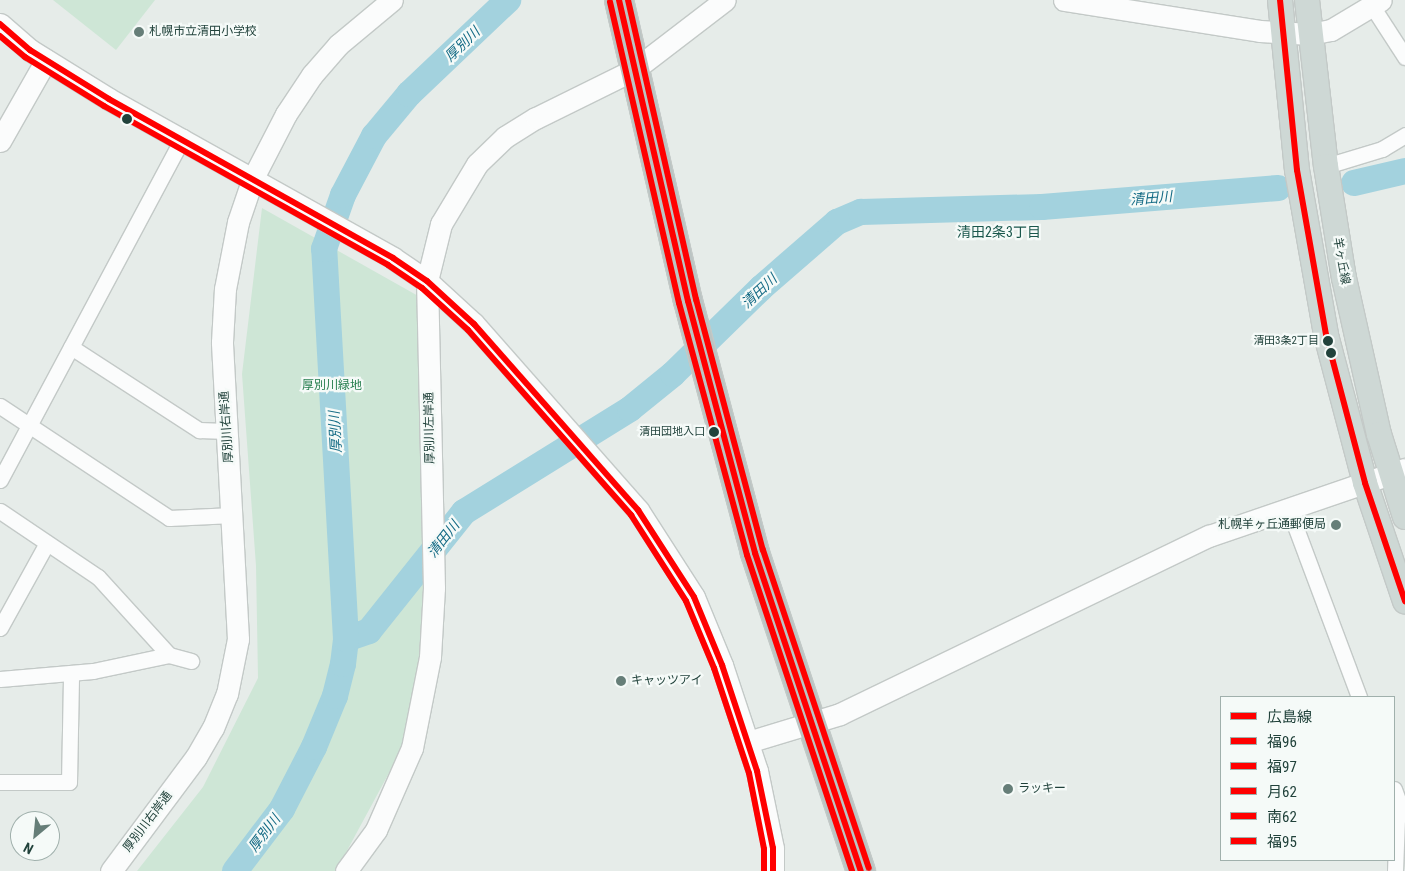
<!DOCTYPE html>
<meta charset="utf-8">
<style>
body{margin:0}
#map{position:relative;width:1405px;height:871px;overflow:hidden;background:#e6ece9;font-family:"Roboto Condensed","Noto Sans JP",sans-serif}
div>[style]{position:absolute}
.green>*{inset:0;background:#cee6d6}
.river>*{height:26px;margin:-13px;padding:0 13px;transform-origin:13px;border-radius:13px;background:#a3d2de}
.roads{filter:drop-shadow(1px 0 #c3c9c7) drop-shadow(-1px 0 #c3c9c7) drop-shadow(0 1px #c3c9c7) drop-shadow(0 -1px #c3c9c7)}
.street>*{height:15px;margin:-7.5px;padding:0 7.5px;transform-origin:7.5px;border-radius:7.5px;background:#fbfcfc}
.secondary>*{height:21px;margin:-10.5px;padding:0 10.5px;transform-origin:10.5px;border-radius:10.5px;background:#fbfcfc}
.primary>*{height:24px;margin:-12px;padding:0 12px;transform-origin:12px;border-radius:12px;background:#ced8d5}
.highway>*{height:28px;margin:-14px;padding:0 14px;transform-origin:14px;border-radius:14px;background:#bbc4c3}
.bus-1>*{height:6px;margin:-3px;padding:0 3px;transform-origin:3px;border-radius:3px;background:#f00}
.bus-2>*{height:6px;margin:-3px;padding:0 3px;transform-origin:3px;border-radius:3px;background:#f00}
.bus-3>*{height:6px;margin:-3px;padding:0 3px;transform-origin:3px;border-radius:3px;background:#f00}
.bus-4>*{height:6px;margin:-3px;padding:0 3px;transform-origin:3px;border-radius:3px;background:#f00}
.bus-5>*{height:6px;margin:-3px;padding:0 3px;transform-origin:3px;border-radius:3px;background:#f00}
.bus-6>*{height:6px;margin:-3px;padding:0 3px;transform-origin:3px;border-radius:3px;background:#f00}
.dots>*{width:14px;height:14px;translate:-50% -50%;box-sizing:border-box;border:2px solid #f5faf8;border-radius:50%}
span{translate:-50% -50%;white-space:nowrap;text-align:center;line-height:1.15;-webkit-text-stroke:4.5px #f5faf8;paint-order:stroke}
.bus-label{font-size:11px;color:#21423b}
.right{translate:-100% -50%;text-align:right}
.poi-label{font-size:12px;color:#21423b}
.left{translate:0 -50%;text-align:left}
.street-label{font-size:12px;color:#21423b}
.park-label{font-size:12px;color:#267e4e}
.water-label{font-size:14px;color:#146b85;font-style:italic}
.neighbourhood-label{font-size:14px;color:#1a574c}
.legend{position:absolute;left:1220px;top:696px;width:175px;height:165px;box-sizing:border-box;background:#f5faf8;border:1px solid #a0b0ac;margin:0;padding:6px 9px;list-style:none;font-size:15px;color:#21423b}
.legend li{display:flex;align-items:center;gap:10px;height:25px}
.legend b{width:25px;border:1px solid #a0b0ac}
.north{position:absolute;left:10px;top:811px;width:50px;height:50px;box-sizing:border-box;background:#f5faf8;border:1px solid #a0b0ac;border-radius:50%;rotate:208deg;font-size:14px;font-weight:700;line-height:20px;text-align:center;color:#21423b}
.north::after{content:'';display:block;margin:auto;width:18px;height:22px;background:#667e78;clip-path:polygon(50% 0,100% 100%,50% 72%,0 100%)}
</style>
<div id="map">
<div class="green">
<i style="clip-path:polygon(53px 0,155px 0,116px 50px)"></i>
<i style="clip-path:polygon(262px 208px,420px 297px,425px 635px,403px 747px,336px 871px,137px 871px,203px 787px,258px 678px,256px 566px,242px 374px)"></i>
</div>
<div class="river">
<i style="left:1354px;top:183px;width:52px;rotate:-13.2deg"></i>
<i style="left:346px;top:639px;width:24px;rotate:-19deg"></i>
<i style="left:369px;top:631px;width:152px;rotate:-51.4deg"></i>
<i style="left:464px;top:512px;width:195px;rotate:-31.8deg"></i>
<i style="left:630px;top:409px;width:55px;rotate:-39.1deg"></i>
<i style="left:673px;top:374px;width:123px;rotate:-44.3deg"></i>
<i style="left:761px;top:288px;width:101px;rotate:-41deg"></i>
<i style="left:837px;top:222px;width:26px;rotate:-23deg"></i>
<i style="left:861px;top:212px;width:181px;rotate:-1.6deg"></i>
<i style="left:1042px;top:207px;width:237px;rotate:-4.6deg"></i>
<i style="left:235px;top:871px;width:78px;rotate:-52.8deg"></i>
<i style="left:282px;top:809px;width:70px;rotate:-62.7deg"></i>
<i style="left:314px;top:747px;width:55px;rotate:-67.6deg"></i>
<i style="left:335px;top:696px;width:33px;rotate:-76deg"></i>
<i style="left:343px;top:664px;width:25px;rotate:-83deg"></i>
<i style="left:346px;top:639px;width:391px;rotate:-93.2deg"></i>
<i style="left:324px;top:249px;width:57px;rotate:-70.6deg"></i>
<i style="left:343px;top:195px;width:67px;rotate:-62.3deg"></i>
<i style="left:374px;top:136px;width:55px;rotate:-50.2deg"></i>
<i style="left:409px;top:94px;width:137px;rotate:-43.5deg"></i>
</div>
<div class="roads">
<div class="street">
<i style="left:1372px;top:6px;width:61px;rotate:57.1deg"></i>
<i style="left:1326px;top:166px;width:59px;rotate:-16.9deg"></i>
<i style="left:1382px;top:149px;width:27px;rotate:-31deg"></i>
<i style="left:71px;top:347px;width:153px;rotate:33deg"></i>
<i style="left:199px;top:430px;width:27px;rotate:2deg"></i>
<i style="left:0;top:406px;width:203px;rotate:33.5deg"></i>
<i style="left:169px;top:518px;width:64px;rotate:-2.7deg"></i>
<i style="left:0;top:480px;width:389px;rotate:-61.9deg"></i>
<i style="left:1288px;top:507px;width:203px;rotate:69.5deg"></i>
<i style="left:0;top:511px;width:118px;rotate:34deg"></i>
<i style="left:98px;top:577px;width:105px;rotate:47.7deg"></i>
<i style="left:0;top:628px;width:97px;rotate:-61.1deg"></i>
<i style="left:0;top:679px;width:93px;rotate:-4.9deg"></i>
<i style="left:93px;top:671px;width:78px;rotate:-11.9deg"></i>
<i style="left:169px;top:655px;width:23px;rotate:15deg"></i>
<i style="left:0;top:782px;width:69px"></i>
<i style="left:69px;top:782px;width:108px;rotate:-88.9deg"></i>
<i style="left:1394px;top:789px;width:20px;rotate:70deg"></i>
<i style="left:1395px;top:871px;width:52px;rotate:-87.8deg"></i>
<i style="left:1397px;top:819px;width:17px;rotate:-62deg"></i>
</div>
<div class="secondary">
<i style="left:1064px;top:0;width:198px;rotate:9deg"></i>
<i style="left:1260px;top:31px;width:50px;rotate:3.4deg"></i>
<i style="left:1310px;top:34px;width:21px;rotate:-11deg"></i>
<i style="left:1331px;top:30px;width:58px;rotate:-31deg"></i>
<i style="left:0;top:24px;width:40px;rotate:41deg"></i>
<i style="left:30px;top:50px;width:93px;rotate:31.8deg"></i>
<i style="left:109px;top:99px;width:325px;rotate:29.2deg"></i>
<i style="left:393px;top:258px;width:41px;rotate:34.1deg"></i>
<i style="left:427px;top:281px;width:64px;rotate:42.5deg"></i>
<i style="left:474px;top:324px;width:248px;rotate:48.6deg"></i>
<i style="left:638px;top:510px;width:103px;rotate:57.2deg"></i>
<i style="left:694px;top:597px;width:74px;rotate:67.6deg"></i>
<i style="left:722px;top:665px;width:112px;rotate:71.7deg"></i>
<i style="left:757px;top:771px;width:79px;rotate:78.3deg"></i>
<i style="left:773px;top:848px;width:23px;rotate:90deg"></i>
<i style="left:0;top:141px;width:93px;rotate:-60.4deg"></i>
<i style="left:748px;top:742px;width:96px;rotate:-16.9deg"></i>
<i style="left:840px;top:714px;width:410px;rotate:-25.8deg"></i>
<i style="left:1209px;top:536px;width:207px;rotate:-18.9deg"></i>
<i style="left:111px;top:871px;width:142px;rotate:-53.3deg"></i>
<i style="left:196px;top:757px;width:34px;rotate:-60deg"></i>
<i style="left:213px;top:728px;width:37px;rotate:-68deg"></i>
<i style="left:227px;top:694px;width:56px;rotate:-78.7deg"></i>
<i style="left:238px;top:639px;width:297px;rotate:-93.1deg"></i>
<i style="left:222px;top:342px;width:53px;rotate:-86.8deg"></i>
<i style="left:225px;top:289px;width:68px;rotate:-79deg"></i>
<i style="left:238px;top:222px;width:46px;rotate:-71.2deg"></i>
<i style="left:253px;top:178px;width:72px;rotate:-62.7deg"></i>
<i style="left:286px;top:114px;width:47px;rotate:-56.3deg"></i>
<i style="left:312px;top:75px;width:40px;rotate:-49deg"></i>
<i style="left:338px;top:45px;width:70px;rotate:-39.8deg"></i>
<i style="left:346px;top:871px;width:51px;rotate:-53.8deg"></i>
<i style="left:376px;top:830px;width:90px;rotate:-66.3deg"></i>
<i style="left:412px;top:748px;width:93px;rotate:-78.8deg"></i>
<i style="left:430px;top:657px;width:69px;rotate:-86.7deg"></i>
<i style="left:434px;top:588px;width:307px;rotate:-91.3deg"></i>
<i style="left:427px;top:281px;width:59px;rotate:-76.2deg"></i>
<i style="left:441px;top:224px;width:70px;rotate:-59deg"></i>
<i style="left:477px;top:164px;width:39px;rotate:-44deg"></i>
<i style="left:505px;top:137px;width:36px;rotate:-32deg"></i>
<i style="left:536px;top:118px;width:110px;rotate:-26.3deg"></i>
<i style="left:635px;top:69px;width:113px;rotate:-37.5deg"></i>
</div>
<div class="primary">
<i style="left:1280px;top:0;width:171px;rotate:84.3deg"></i>
<i style="left:1297px;top:170px;width:168px;rotate:80deg"></i>
<i style="left:1326px;top:335px;width:153px;rotate:75.2deg"></i>
<i style="left:1365px;top:483px;width:125px;rotate:71.3deg"></i>
<i style="left:1307px;top:0;width:167px;rotate:83.5deg"></i>
<i style="left:1326px;top:166px;width:113px;rotate:80.9deg"></i>
<i style="left:1344px;top:278px;width:160px;rotate:77.4deg"></i>
<i style="left:1379px;top:434px;width:87px;rotate:72.6deg"></i>
</div>
<div class="highway">
<i style="left:619px;top:0;width:309px;rotate:77.1deg"></i>
<i style="left:688px;top:301px;width:261px;rotate:75.1deg"></i>
<i style="left:755px;top:553px;width:335px;rotate:71.6deg"></i>
</div>
</div>
<div class="bus-1">
<i style="left:619px;top:0;width:309px;rotate:77.1deg"></i>
<i style="left:688px;top:301px;width:261px;rotate:75.1deg"></i>
<i style="left:755px;top:553px;width:335px;rotate:71.6deg"></i>
</div>
<div class="bus-2">
<i style="left:610px;top:2px;width:309px;rotate:77.1deg"></i>
<i style="left:679px;top:303px;width:261px;rotate:74.9deg"></i>
<i style="left:747px;top:555px;width:333px;rotate:71.6deg"></i>
</div>
<div class="bus-3">
<i style="left:628px;top:0;width:307px;rotate:77.2deg"></i>
<i style="left:696px;top:299px;width:260px;rotate:75.1deg"></i>
<i style="left:763px;top:550px;width:335px;rotate:71.6deg"></i>
</div>
<div class="bus-4">
<i style="left:0;top:24px;width:40px;rotate:41deg"></i>
<i style="left:30px;top:50px;width:93px;rotate:31.8deg"></i>
<i style="left:109px;top:99px;width:325px;rotate:29.2deg"></i>
<i style="left:393px;top:258px;width:41px;rotate:34.1deg"></i>
<i style="left:427px;top:281px;width:64px;rotate:42.5deg"></i>
<i style="left:474px;top:324px;width:248px;rotate:48.6deg"></i>
<i style="left:638px;top:510px;width:103px;rotate:57.2deg"></i>
<i style="left:694px;top:597px;width:74px;rotate:67.6deg"></i>
<i style="left:722px;top:665px;width:112px;rotate:71.7deg"></i>
<i style="left:757px;top:771px;width:79px;rotate:78.3deg"></i>
<i style="left:773px;top:848px;width:23px;rotate:90deg"></i>
</div>
<div class="bus-5">
<i style="left:0;top:36px;width:33px;rotate:40deg"></i>
<i style="left:25px;top:57px;width:93px;rotate:31.8deg"></i>
<i style="left:104px;top:106px;width:325px;rotate:29.2deg"></i>
<i style="left:388px;top:265px;width:41px;rotate:34.1deg"></i>
<i style="left:422px;top:288px;width:62px;rotate:42.4deg"></i>
<i style="left:468px;top:330px;width:247px;rotate:48.6deg"></i>
<i style="left:631px;top:515px;width:102px;rotate:57.4deg"></i>
<i style="left:686px;top:601px;width:73px;rotate:67.3deg"></i>
<i style="left:714px;top:668px;width:111px;rotate:71.6deg"></i>
<i style="left:749px;top:773px;width:77px;rotate:78.8deg"></i>
<i style="left:764px;top:849px;width:22px;rotate:90deg"></i>
</div>
<div class="bus-6">
<i style="left:1280px;top:0;width:171px;rotate:84.3deg"></i>
<i style="left:1297px;top:170px;width:168px;rotate:80deg"></i>
<i style="left:1326px;top:335px;width:153px;rotate:75.2deg"></i>
<i style="left:1365px;top:483px;width:125px;rotate:71.3deg"></i>
</div>
<div class="dots">
<i style="left:139px;top:32px;background:#667e78"></i>
<i style="left:127px;top:119px;background:#21423b"></i>
<i style="left:1328px;top:341px;background:#21423b"></i>
<i style="left:1331px;top:353px;background:#21423b"></i>
<i style="left:714px;top:432px;background:#21423b"></i>
<i style="left:1336px;top:525px;background:#667e78"></i>
<i style="left:621px;top:681px;background:#667e78"></i>
<i style="left:1008px;top:789px;background:#667e78"></i>
</div>
<div class="bus-label">
<span class="right" style="left:1319px;top:341px">清田3条2丁目</span>
<span class="right" style="left:705px;top:432px">清田団地入口</span>
</div>
<div class="poi-label">
<span class="left" style="left:149px;top:32px">札幌市立清田小学校</span>
<span class="right" style="left:1326px;top:525px">札幌羊ヶ丘通郵便局</span>
<span class="left" style="left:631px;top:681px">キャッツアイ</span>
<span class="left" style="left:1018px;top:789px">ラッキー</span>
</div>
<div class="street-label">
<span style="left:1341px;top:261px;rotate:80deg">羊ヶ丘線</span>
<span style="left:227px;top:427px;rotate:-94deg">厚別川右岸通</span>
<span style="left:430px;top:428px;rotate:-91deg">厚別川左岸通</span>
<span style="left:148px;top:822px;rotate:-53deg">厚別川右岸通</span>
</div>
<div class="park-label">
<span style="left:332px;top:386px">厚別川緑地</span>
</div>
<div class="water-label">
<span style="left:462px;top:44px;rotate:-44deg">厚別川</span>
<span style="left:1151px;top:198px;rotate:-5deg">清田川</span>
<span style="left:759px;top:291px;rotate:-43deg">清田川</span>
<span style="left:335px;top:432px;rotate:-93deg">厚別川</span>
<span style="left:443px;top:539px;rotate:-52deg">清田川</span>
<span style="left:264px;top:833px;rotate:-53deg">厚別川</span>
</div>
<div class="neighbourhood-label">
<span style="left:999px;top:232px">清田2条3丁目</span>
</div>
<ul class="legend">
<li><b style="height:6px;background:#f00"></b>広島線</li>
<li><b style="height:6px;background:#f00"></b>福96</li>
<li><b style="height:6px;background:#f00"></b>福97</li>
<li><b style="height:6px;background:#f00"></b>月62</li>
<li><b style="height:6px;background:#f00"></b>南62</li>
<li><b style="height:6px;background:#f00"></b>福95</li>
</ul>
<div class="north">N</div>
</div>
